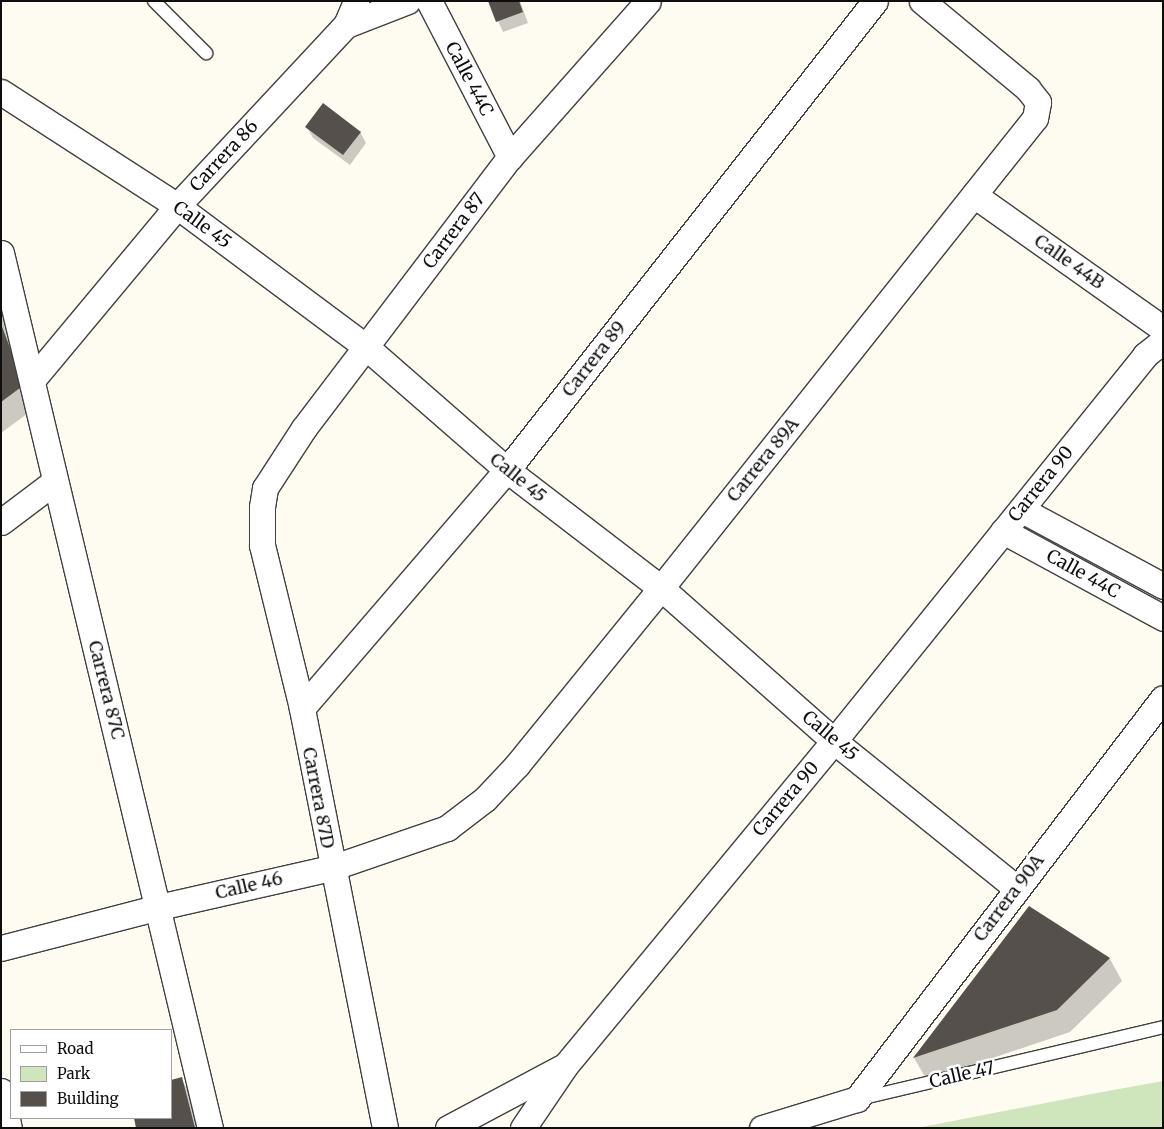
<!DOCTYPE html>
<style>
body{margin:0}
#map{position:relative;width:1164px;height:1129px;overflow:hidden;background:#fefcf0;font-family:Merriweather,serif}
div>[style]{position:absolute}
.green>*{inset:0;background:#cfe5bc}
.shadow>*{inset:0;background:#0003}
.building>*{inset:0;background:#55504b}
.roads{filter:drop-shadow(1px 0 #414141) drop-shadow(-1px 0 #414141) drop-shadow(0 1px #414141) drop-shadow(0 -1px #414141)}
.lane>*{height:12px;margin:-6px;padding:0 6px;transform-origin:6px;border-radius:6px;background:#fff}
.street>*{height:25px;margin:-12.5px;padding:0 12.5px;transform-origin:12.5px;border-radius:12.5px;background:#fff}
span{translate:-50% -50%;white-space:nowrap;text-align:center;line-height:1.15;-webkit-text-stroke:5px #fff;paint-order:stroke}
.street-label{font-size:18px;color:#0e0e0e}
.frame{position:absolute;inset:0;border:2px solid #0e0e0e;pointer-events:none}
.legend{position:absolute;left:10px;top:1029px;width:162px;height:90px;box-sizing:border-box;background:#fff;border:1px solid #9f9f9f;margin:0;padding:6px 9px;list-style:none;font-size:15px;color:#0e0e0e}
.legend li{display:flex;align-items:center;gap:10px;height:25px}
.legend b{width:25px;border:1px solid #9f9f9f}
</style>
<div id="map">
<div class="green">
<i style="clip-path:polygon(1163px 1081px,1163px 1128px,917px 1128px,1097px 1093px)"></i>
</div>
<div class="shadow">
<i style="clip-path:polygon(489px 1px,520px 1px,528px 23px,503px 32px)"></i>
<i style="clip-path:polygon(307px 127px,360px 132px,366px 143px,350px 165px,313px 138px)"></i>
<i style="clip-path:polygon(1px 313px,35px 408px,1px 433px)"></i>
<i style="clip-path:polygon(1029px 907px,1110px 959px,1122px 981px,1070px 1032px,927px 1080px,914px 1058px)"></i>
<i style="clip-path:polygon(181px 1079px,188px 1090px,197px 1128px,137px 1128px,135px 1118px,171px 1118px)"></i>
</div>
<div class="building">
<i style="clip-path:polygon(488px 1px,519px 1px,523px 12px,496px 22px)"></i>
<i style="clip-path:polygon(323px 103px,361px 132px,343px 155px,305px 127px)"></i>
<i style="clip-path:polygon(1px 324px,24px 385px,1px 402px)"></i>
<i style="clip-path:polygon(1029px 906px,1110px 958px,1057px 1010px,913px 1058px)"></i>
<i style="clip-path:polygon(182px 1077px,195px 1128px,136px 1128px,134px 1118px,171px 1118px,171px 1080px)"></i>
</div>
<div class="roads">
<div class="lane">
<i style="left:154px;top:1px;width:74px;rotate:45deg"></i>
<i style="left:859px;top:1099px;width:312px;rotate:-13.3deg"></i>
</div>
<div class="street">
<i style="left:429px;top:1px;width:176px;rotate:62.6deg"></i>
<i style="left:346px;top:25px;width:66px;rotate:-21.2deg"></i>
<i style="left:1px;top:92px;width:210px;rotate:32.9deg"></i>
<i style="left:177px;top:206px;width:236px;rotate:36.7deg"></i>
<i style="left:366px;top:347px;width:187px;rotate:41.1deg"></i>
<i style="left:507px;top:470px;width:194px;rotate:37.5deg"></i>
<i style="left:661px;top:588px;width:231px;rotate:41.5deg"></i>
<i style="left:834px;top:741px;width:234px;rotate:38.9deg"></i>
<i style="left:974px;top:195px;width:232px;rotate:35.3deg"></i>
<i style="left:1px;top:253px;width:900px;rotate:76.57deg"></i>
<i style="left:33px;top:379px;width:225px;rotate:-50.2deg"></i>
<i style="left:177px;top:206px;width:248px;rotate:-47deg"></i>
<i style="left:346px;top:25px;width:26px;rotate:-67deg"></i>
<i style="left:1022px;top:510px;width:160px;rotate:28.3deg"></i>
<i style="left:1px;top:522px;width:66px;rotate:-37deg"></i>
<i style="left:1003px;top:531px;width:182px;rotate:28.5deg"></i>
<i style="left:302px;top:708px;width:314px;rotate:-49.3deg"></i>
<i style="left:507px;top:470px;width:596px;rotate:-51.88deg"></i>
<i style="left:1px;top:948px;width:163px;rotate:-14.5deg"></i>
<i style="left:159px;top:907px;width:176px;rotate:-12.8deg"></i>
<i style="left:331px;top:868px;width:123px;rotate:-19deg"></i>
<i style="left:447px;top:828px;width:48px;rotate:-37.3deg"></i>
<i style="left:485px;top:799px;width:47px;rotate:-46.7deg"></i>
<i style="left:517px;top:765px;width:228px;rotate:-50.9deg"></i>
<i style="left:661px;top:588px;width:601px;rotate:-51.49deg"></i>
<i style="left:1035px;top:118px;width:16px;rotate:-79deg"></i>
<i style="left:1038px;top:102px;width:16px;rotate:-128deg"></i>
<i style="left:1028px;top:89px;width:138px;rotate:-140.3deg"></i>
<i style="left:1px;top:1091px;width:38px;rotate:78deg"></i>
<i style="left:385px;top:1128px;width:428px;rotate:-101.2deg"></i>
<i style="left:302px;top:708px;width:168px;rotate:-103.8deg"></i>
<i style="left:262px;top:545px;width:38px;rotate:-90deg"></i>
<i style="left:262px;top:507px;width:19px;rotate:-81deg"></i>
<i style="left:265px;top:488px;width:72px;rotate:-57deg"></i>
<i style="left:304px;top:428px;width:340px;rotate:-52.8deg"></i>
<i style="left:510px;top:157px;width:208px;rotate:-48.5deg"></i>
<i style="left:448px;top:1128px;width:128px;rotate:-28deg"></i>
<i style="left:523px;top:1128px;width:75px;rotate:-55.9deg"></i>
<i style="left:565px;top:1066px;width:422px;rotate:-50.4deg"></i>
<i style="left:834px;top:741px;width:496px;rotate:-51.1deg"></i>
<i style="left:1145px;top:355px;width:23px;rotate:-38deg"></i>
<i style="left:762px;top:1128px;width:99px;rotate:-17deg"></i>
<i style="left:857px;top:1099px;width:504px;rotate:-52.65deg"></i>
</div>
</div>
<div class="street-label">
<span style="left:469px;top:79px;rotate:62deg">Calle 44C</span>
<span style="left:224px;top:156px;rotate:-47deg">Carrera 86</span>
<span style="left:202px;top:225px;rotate:36deg">Calle 45</span>
<span style="left:454px;top:231px;rotate:-53deg">Carrera 87</span>
<span style="left:1069px;top:262px;rotate:35deg">Calle 44B</span>
<span style="left:594px;top:359px;rotate:-52deg">Carrera 89</span>
<span style="left:763px;top:460px;rotate:-51deg">Carrera 89A</span>
<span style="left:518px;top:478px;rotate:39deg">Calle 45</span>
<span style="left:1041px;top:484px;rotate:-51deg">Carrera 90</span>
<span style="left:1083px;top:574px;rotate:29deg">Calle 44C</span>
<span style="left:106px;top:690px;rotate:76deg">Carrera 87C</span>
<span style="left:830px;top:736px;rotate:40deg">Calle 45</span>
<span style="left:318px;top:798px;rotate:79deg">Carrera 87D</span>
<span style="left:786px;top:799px;rotate:-50deg">Carrera 90</span>
<span style="left:249px;top:886px;rotate:-13deg">Calle 46</span>
<span style="left:1009px;top:898px;rotate:-53deg">Carrera 90A</span>
<span style="left:962px;top:1075px;rotate:-13deg">Calle 47</span>
</div>
<div class="frame"></div>
<ul class="legend">
<li><b style="height:6px;background:#fff"></b>Road</li>
<li><b style="height:14px;background:#cfe5bc"></b>Park</li>
<li><b style="height:14px;background:#55504b"></b>Building</li>
</ul>
</div>
